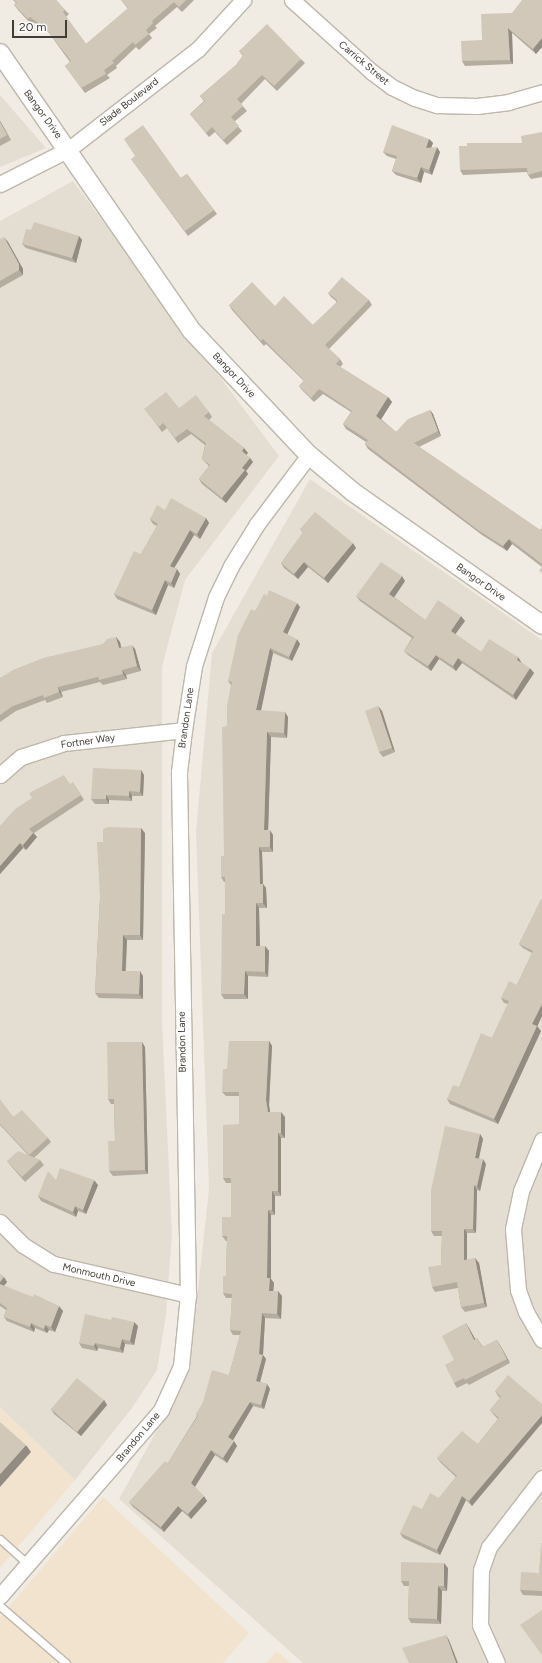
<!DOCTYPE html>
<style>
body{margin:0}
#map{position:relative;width:542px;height:1663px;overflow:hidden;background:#f0ece3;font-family:Figtree,sans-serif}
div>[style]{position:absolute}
.residential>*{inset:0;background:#e4ded2}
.commercial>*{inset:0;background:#f2e3cf}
.roads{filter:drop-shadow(1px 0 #beb7aa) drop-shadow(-1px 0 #beb7aa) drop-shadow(0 1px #beb7aa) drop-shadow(0 -1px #beb7aa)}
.service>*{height:7px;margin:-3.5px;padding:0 3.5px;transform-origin:3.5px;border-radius:3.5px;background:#fff}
.minor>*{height:15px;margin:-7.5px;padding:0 7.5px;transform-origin:7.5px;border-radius:7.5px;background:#fff}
.tertiary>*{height:18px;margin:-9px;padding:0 9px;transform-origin:9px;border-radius:9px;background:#fff}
.wall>*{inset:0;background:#b4ac9f}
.shaded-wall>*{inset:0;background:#928c82}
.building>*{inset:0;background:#d1c8b9}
span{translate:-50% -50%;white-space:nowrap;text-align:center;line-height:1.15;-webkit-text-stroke:3.5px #fff;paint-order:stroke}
.street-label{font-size:10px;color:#413c34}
.scale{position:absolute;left:12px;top:20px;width:55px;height:18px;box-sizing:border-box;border:2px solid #413c34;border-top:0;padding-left:5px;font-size:12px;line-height:14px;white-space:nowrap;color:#413c34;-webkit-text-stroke:3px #fff;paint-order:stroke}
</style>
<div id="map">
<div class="residential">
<i style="clip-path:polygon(0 95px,46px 148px,0 167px)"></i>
<i style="clip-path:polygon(73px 181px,279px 456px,185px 580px,162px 667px,162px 1022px,172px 1234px,166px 1315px,157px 1370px,132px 1408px,75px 1480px,0 1407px,0 221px)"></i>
<i style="clip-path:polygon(310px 479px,542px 640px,542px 1663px,303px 1663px,119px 1499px,189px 1372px,209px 1189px,196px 832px,212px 653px)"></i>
</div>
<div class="commercial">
<i style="clip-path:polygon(0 1407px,75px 1480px,0 1568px)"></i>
<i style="clip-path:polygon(103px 1497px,249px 1633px,223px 1663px,0 1663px,0 1617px)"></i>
<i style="clip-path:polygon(277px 1651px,290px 1663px,266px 1663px)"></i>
</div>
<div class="roads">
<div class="service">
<i style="left:0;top:1539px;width:38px;rotate:42deg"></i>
<i style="left:0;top:1606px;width:87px;rotate:40.8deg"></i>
</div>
<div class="minor">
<i style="left:292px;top:0;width:108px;rotate:42deg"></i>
<i style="left:372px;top:72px;width:25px;rotate:37deg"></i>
<i style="left:392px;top:87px;width:25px;rotate:26deg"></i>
<i style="left:415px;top:98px;width:23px;rotate:18deg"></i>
<i style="left:437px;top:105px;width:40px;rotate:1.4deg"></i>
<i style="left:477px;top:106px;width:31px;rotate:-7deg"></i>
<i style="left:508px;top:102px;width:35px;rotate:-16deg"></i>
<i style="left:0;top:184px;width:77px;rotate:-26.9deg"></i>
<i style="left:69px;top:149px;width:163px;rotate:-37.8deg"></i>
<i style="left:198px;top:49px;width:67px;rotate:-47.4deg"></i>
<i style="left:0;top:775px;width:28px;rotate:-41deg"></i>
<i style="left:21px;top:757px;width:45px;rotate:-18deg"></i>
<i style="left:64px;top:743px;width:121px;rotate:-6.2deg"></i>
<i style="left:542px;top:1140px;width:55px;rotate:112.4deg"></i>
<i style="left:521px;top:1191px;width:39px;rotate:102deg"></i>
<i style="left:513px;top:1229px;width:61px;rotate:85.3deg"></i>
<i style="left:518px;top:1290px;width:23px;rotate:70deg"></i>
<i style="left:526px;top:1312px;width:32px;rotate:60deg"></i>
<i style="left:0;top:1222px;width:33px;rotate:45deg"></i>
<i style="left:23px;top:1245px;width:36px;rotate:32deg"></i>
<i style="left:54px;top:1264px;width:138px;rotate:13deg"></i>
<i style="left:0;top:1596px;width:246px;rotate:-49.1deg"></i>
<i style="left:161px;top:1410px;width:48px;rotate:-65.6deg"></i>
<i style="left:181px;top:1366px;width:71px;rotate:-84.4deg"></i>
<i style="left:188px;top:1295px;width:523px;rotate:-90.99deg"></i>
<i style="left:179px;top:772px;width:42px;rotate:-83.2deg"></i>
<i style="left:184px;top:730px;width:65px;rotate:-81.1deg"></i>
<i style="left:194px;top:666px;width:72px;rotate:-72.3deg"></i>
<i style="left:216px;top:597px;width:34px;rotate:-64deg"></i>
<i style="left:231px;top:566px;width:49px;rotate:-58.2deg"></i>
<i style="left:257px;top:524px;width:86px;rotate:-53deg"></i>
<i style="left:497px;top:1663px;width:42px;rotate:-114.1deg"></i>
<i style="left:480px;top:1625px;width:55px;rotate:-89deg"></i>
<i style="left:481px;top:1570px;width:24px;rotate:-71deg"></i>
<i style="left:489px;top:1547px;width:87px;rotate:-52.5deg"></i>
</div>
<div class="tertiary">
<i style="left:0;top:53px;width:336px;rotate:55.4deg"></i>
<i style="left:191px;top:330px;width:172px;rotate:46.7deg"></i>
<i style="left:309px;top:455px;width:57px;rotate:40.1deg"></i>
<i style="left:353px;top:492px;width:231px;rotate:35.1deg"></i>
</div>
</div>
<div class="wall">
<i style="clip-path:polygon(13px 0,56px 0,65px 10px,69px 14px,66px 17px,86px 44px,128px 9px,121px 0,194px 0,182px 12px,177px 7px,155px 26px,157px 28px,149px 34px,152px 38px,139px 50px,136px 47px,116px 66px,117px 68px,107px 75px,110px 78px,85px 93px,65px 66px,70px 62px,49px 33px,33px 22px,31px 24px,18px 10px,14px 5px,16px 3px)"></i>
<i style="clip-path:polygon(542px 0,542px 47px,536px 54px,512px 33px,513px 64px,465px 66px,462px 61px,482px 40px,512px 13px)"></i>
<i style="clip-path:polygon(239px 51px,301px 59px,305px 63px,277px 91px,265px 79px,241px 104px,247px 111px,234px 122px,242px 131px,227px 145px,215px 132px,209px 137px,190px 114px,204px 101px,200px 96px,236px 65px,243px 56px)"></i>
<i style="clip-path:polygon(0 121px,11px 140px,0 146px)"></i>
<i style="clip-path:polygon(542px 132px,542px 177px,531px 179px,528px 175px,527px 172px,463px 175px,460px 170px,522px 143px)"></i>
<i style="clip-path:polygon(429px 139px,433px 143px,431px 148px,440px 152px,432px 175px,424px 172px,421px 183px,396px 175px,392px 171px,396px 159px,387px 156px,383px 152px)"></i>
<i style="clip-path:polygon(131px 159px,181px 178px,187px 174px,217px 214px,188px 236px)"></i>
<i style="clip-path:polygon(31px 230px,79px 236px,82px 240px,76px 263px,26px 248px,22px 244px)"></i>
<i style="clip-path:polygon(0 239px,8px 242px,23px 269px,23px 275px,0 288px)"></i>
<i style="clip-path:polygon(328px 293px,369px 300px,372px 305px,329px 349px,340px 359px,343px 364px,340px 367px,388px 397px,392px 402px,381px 419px,396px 432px,430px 410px,433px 414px,441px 436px,419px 447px,540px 530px,542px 528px,542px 567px,512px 544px,507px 551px,482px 535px,368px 449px,365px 444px,366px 442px,346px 429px,343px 424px,351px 412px,323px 394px,314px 402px,302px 390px,299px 386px,304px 381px,266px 344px,264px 346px,232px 310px,229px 305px,275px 306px,313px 325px,336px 303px,336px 301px,331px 297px)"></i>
<i style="clip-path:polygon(179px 408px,209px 412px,212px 417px,209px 420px,244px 448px,248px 453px,246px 455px,250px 458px,253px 462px,246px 471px,248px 474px,226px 503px,202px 484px,199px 479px,209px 466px,202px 459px,205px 445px,191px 434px,178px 443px,167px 428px,162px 432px,148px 413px)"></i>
<i style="clip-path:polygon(165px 510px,206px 518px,209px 523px,200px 539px,194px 535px,174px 568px,177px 569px,180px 574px,174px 588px,168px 585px,156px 615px,117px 599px,114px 594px,141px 554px,157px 526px,153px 524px,150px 519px)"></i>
<i style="clip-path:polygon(300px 529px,356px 548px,328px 583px,308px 567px,298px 579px,284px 568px,281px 563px,303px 533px)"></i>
<i style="clip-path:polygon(405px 581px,394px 597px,425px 620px,465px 621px,455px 634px,481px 652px,518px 657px,521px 662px,534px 673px,516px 700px,462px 663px,456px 671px,439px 659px,431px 671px,408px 655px,404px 651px,412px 638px,360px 601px,356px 596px)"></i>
<i style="clip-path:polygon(267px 596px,300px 607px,287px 634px,300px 644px,292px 661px,273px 653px,261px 711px,288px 717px,287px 738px,271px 737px,268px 830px,273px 835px,273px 852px,262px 852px,263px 884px,266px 888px,267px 908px,259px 908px,260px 946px,265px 946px,269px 951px,268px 977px,248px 976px,248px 999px,224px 999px,221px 994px,225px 914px,225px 882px,224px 882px,221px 877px,224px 856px,227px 726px,231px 685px,228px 681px,255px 611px)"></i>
<i style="clip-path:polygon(116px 637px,120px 642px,121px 647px,135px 649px,141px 671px,126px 675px,127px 679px,103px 685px,100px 682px,61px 692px,63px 697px,47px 703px,45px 700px,16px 711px,0 722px,0 678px,103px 644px)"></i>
<i style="clip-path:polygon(382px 711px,395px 752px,383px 757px,379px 752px)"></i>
<i style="clip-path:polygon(141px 770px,144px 775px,143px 796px,132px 796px,132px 801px,109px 800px,109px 804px,95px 804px,91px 799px)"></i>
<i style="clip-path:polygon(70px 784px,76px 787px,84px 800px,34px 833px,37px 837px,26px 850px,23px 848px,0 874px,0 826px)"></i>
<i style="clip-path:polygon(145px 833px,143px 940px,127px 940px,126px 971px,143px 976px,143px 999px,99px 998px,95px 993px,103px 842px)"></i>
<i style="clip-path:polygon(542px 899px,542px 1016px,537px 1026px,541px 1031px,498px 1124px,450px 1104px,447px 1099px,459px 1087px,492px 1038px,508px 1004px,504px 1003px,501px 998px,517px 985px,532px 953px,523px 948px,519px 944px)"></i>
<i style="clip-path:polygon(269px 1041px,272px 1046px,269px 1105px,270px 1112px,285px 1117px,285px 1138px,281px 1138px,281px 1196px,275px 1196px,275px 1215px,271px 1215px,271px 1279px,274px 1283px,273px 1291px,282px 1296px,281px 1319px,265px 1318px,263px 1355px,266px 1359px,260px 1382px,267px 1384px,270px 1389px,264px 1409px,253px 1406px,233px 1440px,237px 1446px,227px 1463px,215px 1455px,195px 1487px,207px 1501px,191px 1519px,182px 1511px,164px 1532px,133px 1507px,129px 1502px,168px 1463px,197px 1416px,196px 1414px,229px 1375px,240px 1335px,233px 1335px,230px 1330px,232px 1298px,226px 1298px,223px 1293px,226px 1276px,227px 1241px,226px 1241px,222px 1236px,231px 1217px,231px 1183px,226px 1183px,223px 1178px,239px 1124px,239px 1096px,226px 1096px,222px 1092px,227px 1069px)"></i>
<i style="clip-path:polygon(145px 1047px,148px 1174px,113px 1176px,109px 1171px,115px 1141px,114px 1104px,111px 1104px,108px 1099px)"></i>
<i style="clip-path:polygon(0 1100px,13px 1117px,48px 1138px,51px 1142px,34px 1158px,40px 1160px,44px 1165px,25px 1182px,11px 1166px,7px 1161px,28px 1155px,0 1125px)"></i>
<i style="clip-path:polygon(480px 1134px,483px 1139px,479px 1158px,486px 1164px,480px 1191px,477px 1190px,476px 1233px,467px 1233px,467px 1260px,475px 1258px,479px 1263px,487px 1307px,465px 1312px,461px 1307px,458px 1288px,435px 1292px,432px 1287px,441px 1265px,442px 1236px,434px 1236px,431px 1231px)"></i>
<i style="clip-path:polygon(56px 1180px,98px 1185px,86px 1214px,78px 1211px,76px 1217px,41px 1201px,38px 1196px)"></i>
<i style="clip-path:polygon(0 1274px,4px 1277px,7px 1282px,4px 1286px,63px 1311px,55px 1332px,49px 1330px,47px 1333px,35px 1328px,34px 1332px,7px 1321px,4px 1317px,6px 1310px,0 1306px)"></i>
<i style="clip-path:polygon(466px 1323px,475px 1339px,477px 1338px,483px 1347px,497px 1340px,500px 1345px,510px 1363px,469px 1385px,467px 1383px,457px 1388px,454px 1383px,454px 1360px)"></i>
<i style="clip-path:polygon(138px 1326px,134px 1345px,125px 1344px,123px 1353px,98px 1348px,97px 1351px,82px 1348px,79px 1343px)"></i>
<i style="clip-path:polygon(495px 1391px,542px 1404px,472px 1506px,466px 1500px,440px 1555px,403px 1538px,400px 1533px,422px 1509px,439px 1498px,456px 1477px,441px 1463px,437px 1458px,478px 1444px,498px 1419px,494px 1415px,490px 1410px,500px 1398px,498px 1396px)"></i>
<i style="clip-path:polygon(104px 1400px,107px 1405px,81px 1436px,54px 1414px,51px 1409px)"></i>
<i style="clip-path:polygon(542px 1543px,542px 1596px,523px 1595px,520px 1590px,539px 1573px)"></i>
<i style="clip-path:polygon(448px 1568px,447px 1591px,442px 1591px,441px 1624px,411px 1623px,408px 1618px,409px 1586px,404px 1586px,401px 1581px)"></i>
</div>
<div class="shaded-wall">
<i style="clip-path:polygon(508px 28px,512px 33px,513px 64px,510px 60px)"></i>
<i style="clip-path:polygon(542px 38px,542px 47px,536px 54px,533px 49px)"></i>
<i style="clip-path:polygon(0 121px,11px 140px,0 122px)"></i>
<i style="clip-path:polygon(429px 139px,433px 143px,429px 153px,426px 148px)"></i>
<i style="clip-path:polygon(437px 147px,440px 152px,432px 175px,429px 170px)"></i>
<i style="clip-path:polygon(421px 167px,424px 172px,421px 183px,417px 178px)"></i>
<i style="clip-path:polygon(79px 236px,82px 240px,76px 263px,72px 258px)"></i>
<i style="clip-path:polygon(4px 237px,8px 242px,23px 269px,23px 275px,19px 270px)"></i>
<i style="clip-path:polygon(388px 397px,392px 402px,380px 421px,376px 416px)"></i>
<i style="clip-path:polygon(430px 410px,433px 414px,441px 436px,438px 431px)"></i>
<i style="clip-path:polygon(244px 448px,248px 453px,245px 456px,242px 451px)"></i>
<i style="clip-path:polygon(250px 458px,253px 462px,246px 471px,248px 474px,226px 503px,222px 498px,242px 468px)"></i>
<i style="clip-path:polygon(206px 518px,209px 523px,200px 539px,197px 534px)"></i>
<i style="clip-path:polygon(190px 530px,194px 535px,173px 570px,170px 566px)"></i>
<i style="clip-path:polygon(509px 539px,512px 544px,507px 551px,503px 546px)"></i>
<i style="clip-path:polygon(353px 543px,356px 548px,328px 583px,324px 578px)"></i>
<i style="clip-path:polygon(304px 562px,308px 567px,298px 579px,294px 574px)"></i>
<i style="clip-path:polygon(177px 569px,180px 574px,174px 588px,171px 583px)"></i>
<i style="clip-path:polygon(402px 576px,405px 581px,393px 599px,389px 594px)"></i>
<i style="clip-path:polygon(165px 580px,168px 585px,156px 615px,152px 610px)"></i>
<i style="clip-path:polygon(297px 603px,300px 607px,286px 637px,283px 632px)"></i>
<i style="clip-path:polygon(461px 616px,465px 621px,454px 636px,451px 631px)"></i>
<i style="clip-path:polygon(116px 637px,120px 642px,122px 653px,119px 648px)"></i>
<i style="clip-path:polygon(297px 639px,300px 644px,292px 661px,289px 657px)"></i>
<i style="clip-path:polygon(132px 645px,135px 649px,141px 671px,137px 666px)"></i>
<i style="clip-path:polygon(270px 648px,273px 653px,260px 715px,256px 710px)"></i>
<i style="clip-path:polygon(436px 655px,439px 659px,431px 671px,428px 666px)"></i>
<i style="clip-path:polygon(518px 657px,521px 662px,520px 664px,517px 660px)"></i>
<i style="clip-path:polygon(458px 658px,462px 663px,456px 671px,453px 666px)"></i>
<i style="clip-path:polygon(530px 668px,534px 673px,516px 700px,513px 695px)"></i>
<i style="clip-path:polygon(122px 670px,126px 675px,127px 679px,123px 674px)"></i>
<i style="clip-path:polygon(58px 687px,61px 692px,63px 697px,59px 692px)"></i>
<i style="clip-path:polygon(378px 706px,382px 711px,395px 752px,392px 748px)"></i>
<i style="clip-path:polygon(285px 712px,288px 717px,287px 738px,284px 733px)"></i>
<i style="clip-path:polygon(267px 732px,271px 737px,268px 835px,264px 830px)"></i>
<i style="clip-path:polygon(141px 770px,144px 775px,143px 796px,140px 792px)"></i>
<i style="clip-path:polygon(129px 791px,132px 796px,132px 801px,129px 796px)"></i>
<i style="clip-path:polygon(106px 795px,109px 800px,109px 804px,106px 799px)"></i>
<i style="clip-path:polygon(141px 828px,145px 833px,143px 940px,140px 935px)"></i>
<i style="clip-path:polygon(270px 830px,273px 835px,273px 852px,270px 847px)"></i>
<i style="clip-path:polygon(33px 833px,37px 837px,26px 850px,23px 845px)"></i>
<i style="clip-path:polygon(20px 843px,23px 848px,0 874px,0 866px)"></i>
<i style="clip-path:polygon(259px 847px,262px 852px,263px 888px,260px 884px)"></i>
<i style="clip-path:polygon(263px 884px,266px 888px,267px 908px,263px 903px)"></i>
<i style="clip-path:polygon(256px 903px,259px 908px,260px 951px,256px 946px)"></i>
<i style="clip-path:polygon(123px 935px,127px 940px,125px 976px,122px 971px)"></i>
<i style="clip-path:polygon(265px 946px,269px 951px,268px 977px,265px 972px)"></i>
<i style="clip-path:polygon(140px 971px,143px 976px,143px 999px,139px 994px)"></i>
<i style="clip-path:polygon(245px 971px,248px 976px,248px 999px,244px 994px)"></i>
<i style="clip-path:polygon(542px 1004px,542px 1016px,536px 1029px,532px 1024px)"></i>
<i style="clip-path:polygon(537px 1026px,541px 1031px,498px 1124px,494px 1119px)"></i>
<i style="clip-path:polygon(269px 1041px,272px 1046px,269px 1105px,271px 1117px,268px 1112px,266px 1100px)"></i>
<i style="clip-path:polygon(142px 1042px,145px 1047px,148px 1174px,145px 1170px)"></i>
<i style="clip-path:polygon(281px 1112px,285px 1117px,285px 1138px,281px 1133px)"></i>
<i style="clip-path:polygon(278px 1133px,281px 1138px,281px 1196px,278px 1191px)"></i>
<i style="clip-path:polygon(480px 1134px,483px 1139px,478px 1162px,475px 1158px)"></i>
<i style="clip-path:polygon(483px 1159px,486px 1164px,480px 1191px,477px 1186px)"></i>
<i style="clip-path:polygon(94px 1180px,98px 1185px,86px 1214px,83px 1210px)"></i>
<i style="clip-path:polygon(474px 1185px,477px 1190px,476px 1233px,473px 1229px)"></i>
<i style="clip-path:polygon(272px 1191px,275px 1196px,275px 1215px,272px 1210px)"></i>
<i style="clip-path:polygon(75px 1206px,78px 1211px,76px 1217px,73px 1212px)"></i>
<i style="clip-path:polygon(268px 1210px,271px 1215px,271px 1279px,274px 1283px,273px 1295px,269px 1291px,267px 1278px)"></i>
<i style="clip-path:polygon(464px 1229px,467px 1233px,467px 1265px,464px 1260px)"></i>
<i style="clip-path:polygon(475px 1258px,479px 1263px,487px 1307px,484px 1303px)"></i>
<i style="clip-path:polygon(4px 1277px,7px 1282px,2px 1288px,0 1285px,0 1282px)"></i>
<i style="clip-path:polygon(278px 1291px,282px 1296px,281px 1319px,277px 1314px)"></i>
<i style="clip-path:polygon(59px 1306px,63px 1311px,55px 1332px,51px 1327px)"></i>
<i style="clip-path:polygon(262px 1313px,265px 1318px,263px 1355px,266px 1359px,259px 1386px,256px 1381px,259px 1354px)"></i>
<i style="clip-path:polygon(134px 1322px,138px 1326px,134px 1345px,130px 1341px)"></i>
<i style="clip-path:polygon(31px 1323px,35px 1328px,34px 1332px,30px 1327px)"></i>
<i style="clip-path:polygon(466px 1323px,469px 1328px,478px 1344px,474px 1340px)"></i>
<i style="clip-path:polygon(45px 1325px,49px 1330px,47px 1333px,44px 1329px)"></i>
<i style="clip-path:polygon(122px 1339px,125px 1344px,123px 1353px,120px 1348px)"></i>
<i style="clip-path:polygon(497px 1340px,500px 1345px,510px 1363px,507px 1359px)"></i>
<i style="clip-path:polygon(95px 1343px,98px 1348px,97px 1351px,94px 1346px)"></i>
<i style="clip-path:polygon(267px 1384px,270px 1389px,264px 1409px,261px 1405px)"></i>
<i style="clip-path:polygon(104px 1400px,107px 1405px,81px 1436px,77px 1432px)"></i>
<i style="clip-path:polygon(250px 1402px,253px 1406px,232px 1442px,228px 1437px)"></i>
<i style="clip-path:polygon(542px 1415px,542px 1423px,472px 1506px,469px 1501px)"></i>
<i style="clip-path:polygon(234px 1441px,237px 1446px,227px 1463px,223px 1458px)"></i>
<i style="clip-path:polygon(26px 1445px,31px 1452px,0 1487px,0 1474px)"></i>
<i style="clip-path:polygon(211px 1450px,215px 1455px,194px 1488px,191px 1483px)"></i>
<i style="clip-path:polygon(204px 1496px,207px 1501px,191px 1519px,188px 1514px)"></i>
<i style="clip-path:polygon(462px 1496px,466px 1500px,440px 1555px,437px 1550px)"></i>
<i style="clip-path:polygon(178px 1506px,182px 1511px,164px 1532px,161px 1527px)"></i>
<i style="clip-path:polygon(444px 1563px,448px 1568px,447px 1591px,444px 1586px)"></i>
<i style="clip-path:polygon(438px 1586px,442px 1591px,441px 1624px,437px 1619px)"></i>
<i style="clip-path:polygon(446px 1635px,449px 1640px,458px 1663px,456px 1663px)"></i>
</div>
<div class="building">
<i style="clip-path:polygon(14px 0,56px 0,65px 10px,63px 12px,86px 44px,128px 8px,121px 0,186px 0,179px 7px,174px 2px,152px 21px,153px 23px,146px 30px,149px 34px,135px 45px,133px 42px,112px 61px,114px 63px,104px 70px,106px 74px,81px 88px,65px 66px,71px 61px,45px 28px,30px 17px,28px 19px,14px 5px,17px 3px)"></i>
<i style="clip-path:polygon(522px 0,542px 0,542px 38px,533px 49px,508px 28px,510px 60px,462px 61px,461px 41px,482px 40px,481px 14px,512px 13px)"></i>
<i style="clip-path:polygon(267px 24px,301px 59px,274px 86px,262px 75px,237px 99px,243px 106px,231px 117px,239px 126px,223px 140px,212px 127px,206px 133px,190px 114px,205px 101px,200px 96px,236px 65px,243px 55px,239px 51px)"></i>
<i style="clip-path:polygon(0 122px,7px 135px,0 139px)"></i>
<i style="clip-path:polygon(143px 125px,181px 178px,187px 174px,214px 210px,185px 231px,131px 159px,135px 156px,124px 139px)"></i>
<i style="clip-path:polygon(392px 125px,429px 139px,426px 148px,437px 147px,429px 170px,421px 167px,417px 178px,392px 171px,397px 156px,383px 152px)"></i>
<i style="clip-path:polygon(542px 132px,542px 171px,528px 175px,527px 168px,460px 170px,459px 146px,467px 146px,467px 143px,522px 143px,521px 136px)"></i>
<i style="clip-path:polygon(34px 222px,79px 236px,72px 258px,22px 244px,26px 229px,31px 230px)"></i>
<i style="clip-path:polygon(4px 237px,19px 264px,19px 270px,0 281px,0 239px)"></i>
<i style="clip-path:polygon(342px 277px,369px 300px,325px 345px,340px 359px,336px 364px,388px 397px,376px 416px,396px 432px,408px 419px,430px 410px,438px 431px,414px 443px,540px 530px,542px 528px,542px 564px,509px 539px,503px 546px,478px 530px,365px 444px,368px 440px,343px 424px,352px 411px,319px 389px,311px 398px,299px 386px,304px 380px,263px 339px,261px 341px,229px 305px,252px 282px,275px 306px,284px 296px,313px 325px,336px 303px,337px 300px,328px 293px)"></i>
<i style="clip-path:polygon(166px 392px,179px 408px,196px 395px,209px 412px,204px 416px,244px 448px,242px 451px,250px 458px,242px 468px,245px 470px,222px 498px,199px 479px,210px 465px,202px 459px,206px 443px,187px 429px,175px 438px,163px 423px,159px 427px,144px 409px)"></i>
<i style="clip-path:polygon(171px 498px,206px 518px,197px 534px,190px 530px,170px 566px,177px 569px,171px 583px,165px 580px,152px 610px,114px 594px,134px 551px,141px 554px,158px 524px,150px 519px,157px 505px,165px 510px)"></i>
<i style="clip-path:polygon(315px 512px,353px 543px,324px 578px,304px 562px,294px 574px,281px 563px,303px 532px,300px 529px)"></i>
<i style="clip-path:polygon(381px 562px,402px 576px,389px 594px,425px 620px,438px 600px,461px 616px,451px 631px,481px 652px,489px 639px,518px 657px,517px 660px,530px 668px,513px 695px,458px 658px,453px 666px,436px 655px,428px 666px,404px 651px,414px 637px,356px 596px)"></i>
<i style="clip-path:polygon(542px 567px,542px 573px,539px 571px)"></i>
<i style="clip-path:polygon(269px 590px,297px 603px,283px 632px,297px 639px,289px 657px,270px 648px,256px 710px,285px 712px,284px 733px,267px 732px,264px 830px,270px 830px,270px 847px,259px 847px,260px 884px,263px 884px,263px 903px,256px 903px,256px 946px,265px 946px,265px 972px,245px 971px,244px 994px,221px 994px,222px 914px,225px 914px,225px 877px,221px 877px,221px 856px,224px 856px,222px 727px,227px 726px,227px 705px,232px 682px,228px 681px,238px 635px,251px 609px,255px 611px,264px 594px,267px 596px)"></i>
<i style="clip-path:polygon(116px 637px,119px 648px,132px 645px,137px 666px,122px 670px,123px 674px,99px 680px,98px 677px,58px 687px,59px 692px,44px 698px,43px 695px,13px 706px,0 715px,0 678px,13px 670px,43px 658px,103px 644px,107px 639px)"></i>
<i style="clip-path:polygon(378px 706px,392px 748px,379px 752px,365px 711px)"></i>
<i style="clip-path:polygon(93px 768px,141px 770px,140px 792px,129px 791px,129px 796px,106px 795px,106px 799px,91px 799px)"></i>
<i style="clip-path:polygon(64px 775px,70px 784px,73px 782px,81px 795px,29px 829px,33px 833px,23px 845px,20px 843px,0 866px,0 826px,15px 809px,32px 798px,29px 793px)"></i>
<i style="clip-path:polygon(108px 827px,141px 828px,140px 935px,123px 935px,122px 971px,140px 971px,139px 994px,95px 993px,100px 898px,97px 842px,103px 842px,103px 829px)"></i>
<i style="clip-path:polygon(541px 899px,542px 899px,542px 1004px,532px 1024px,537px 1026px,494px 1119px,447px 1099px,453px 1085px,459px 1087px,481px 1033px,492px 1038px,509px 1001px,501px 998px,509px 981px,517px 985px,533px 951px,519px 944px)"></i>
<i style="clip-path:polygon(229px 1041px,269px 1041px,266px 1100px,268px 1112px,281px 1112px,281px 1133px,278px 1133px,278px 1191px,272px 1191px,272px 1210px,268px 1210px,267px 1278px,270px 1278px,269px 1291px,278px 1291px,277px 1314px,262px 1313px,259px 1354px,263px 1355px,256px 1381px,267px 1384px,261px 1405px,250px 1402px,228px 1437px,234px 1441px,223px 1458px,211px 1450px,191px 1483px,204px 1496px,188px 1514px,178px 1506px,161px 1527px,129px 1502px,165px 1461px,168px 1463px,198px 1416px,196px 1414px,203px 1402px,212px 1370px,229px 1375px,241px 1331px,230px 1330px,232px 1294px,223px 1293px,223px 1276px,226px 1276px,227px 1236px,222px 1236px,222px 1217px,231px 1217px,231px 1178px,223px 1178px,223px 1125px,239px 1124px,239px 1092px,222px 1092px,223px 1069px,227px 1069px)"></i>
<i style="clip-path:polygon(107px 1042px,142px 1042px,145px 1170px,109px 1171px,108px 1141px,115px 1141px,114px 1099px,108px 1099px)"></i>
<i style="clip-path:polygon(0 1100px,13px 1117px,22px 1110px,48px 1138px,29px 1155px,0 1124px)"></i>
<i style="clip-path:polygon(445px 1126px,480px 1134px,475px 1158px,483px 1159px,477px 1186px,474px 1185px,473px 1229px,464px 1229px,464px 1260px,475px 1258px,484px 1303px,461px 1307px,457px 1282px,432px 1287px,428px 1267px,441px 1265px,442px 1231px,431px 1231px,431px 1190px)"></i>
<i style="clip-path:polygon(18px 1151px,40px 1160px,22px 1177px,7px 1161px)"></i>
<i style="clip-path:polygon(60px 1168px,94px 1180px,83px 1210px,75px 1206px,73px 1212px,38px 1196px,48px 1171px,56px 1180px)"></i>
<i style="clip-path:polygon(0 1274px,4px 1277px,0 1282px)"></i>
<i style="clip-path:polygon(0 1284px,33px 1297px,34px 1294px,59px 1306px,51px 1327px,45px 1325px,44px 1329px,31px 1323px,30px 1327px,4px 1317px,7px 1308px,0 1303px)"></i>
<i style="clip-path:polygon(85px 1314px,111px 1320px,112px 1317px,134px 1322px,130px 1341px,122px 1339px,120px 1348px,95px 1343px,94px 1346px,79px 1343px)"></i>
<i style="clip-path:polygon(466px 1323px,474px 1340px,477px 1338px,482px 1347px,497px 1340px,507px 1359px,465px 1380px,464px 1378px,454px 1383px,445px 1365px,454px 1360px,442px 1336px)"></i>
<i style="clip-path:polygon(508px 1375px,542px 1404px,542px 1415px,469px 1501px,462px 1496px,437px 1550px,400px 1533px,413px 1505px,422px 1509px,430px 1493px,439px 1498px,457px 1476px,437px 1458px,449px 1445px,462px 1431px,478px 1444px,499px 1418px,490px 1410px,501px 1397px,495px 1391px)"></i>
<i style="clip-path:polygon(77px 1378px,104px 1400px,77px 1432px,51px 1409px)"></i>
<i style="clip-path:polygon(0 1422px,26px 1445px,0 1474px)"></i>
<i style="clip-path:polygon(541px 1543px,542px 1543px,542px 1591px,520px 1590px,521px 1572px,539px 1573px)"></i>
<i style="clip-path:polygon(401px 1562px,444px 1563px,444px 1586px,438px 1586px,437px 1619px,408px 1618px,409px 1581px,401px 1581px)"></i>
<i style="clip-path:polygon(542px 1610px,542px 1655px,520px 1625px)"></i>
<i style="clip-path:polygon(446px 1635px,456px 1663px,409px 1663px,402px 1648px)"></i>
</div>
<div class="street-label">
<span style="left:364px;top:63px;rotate:40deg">Carrick Street</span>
<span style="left:129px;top:102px;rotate:-38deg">Slade Boulevard</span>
<span style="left:43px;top:114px;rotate:54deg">Bangor Drive</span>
<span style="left:234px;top:375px;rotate:47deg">Bangor Drive</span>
<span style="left:481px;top:582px;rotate:35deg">Bangor Drive</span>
<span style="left:186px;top:718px;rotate:-82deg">Brandon Lane</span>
<span style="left:88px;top:741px;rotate:-8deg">Fortner Way</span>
<span style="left:182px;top:1042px;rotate:-91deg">Brandon Lane</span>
<span style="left:99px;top:1275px;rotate:13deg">Monmouth Drive</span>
<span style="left:138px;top:1437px;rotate:-50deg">Brandon Lane</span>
</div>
<div class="scale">20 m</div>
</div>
